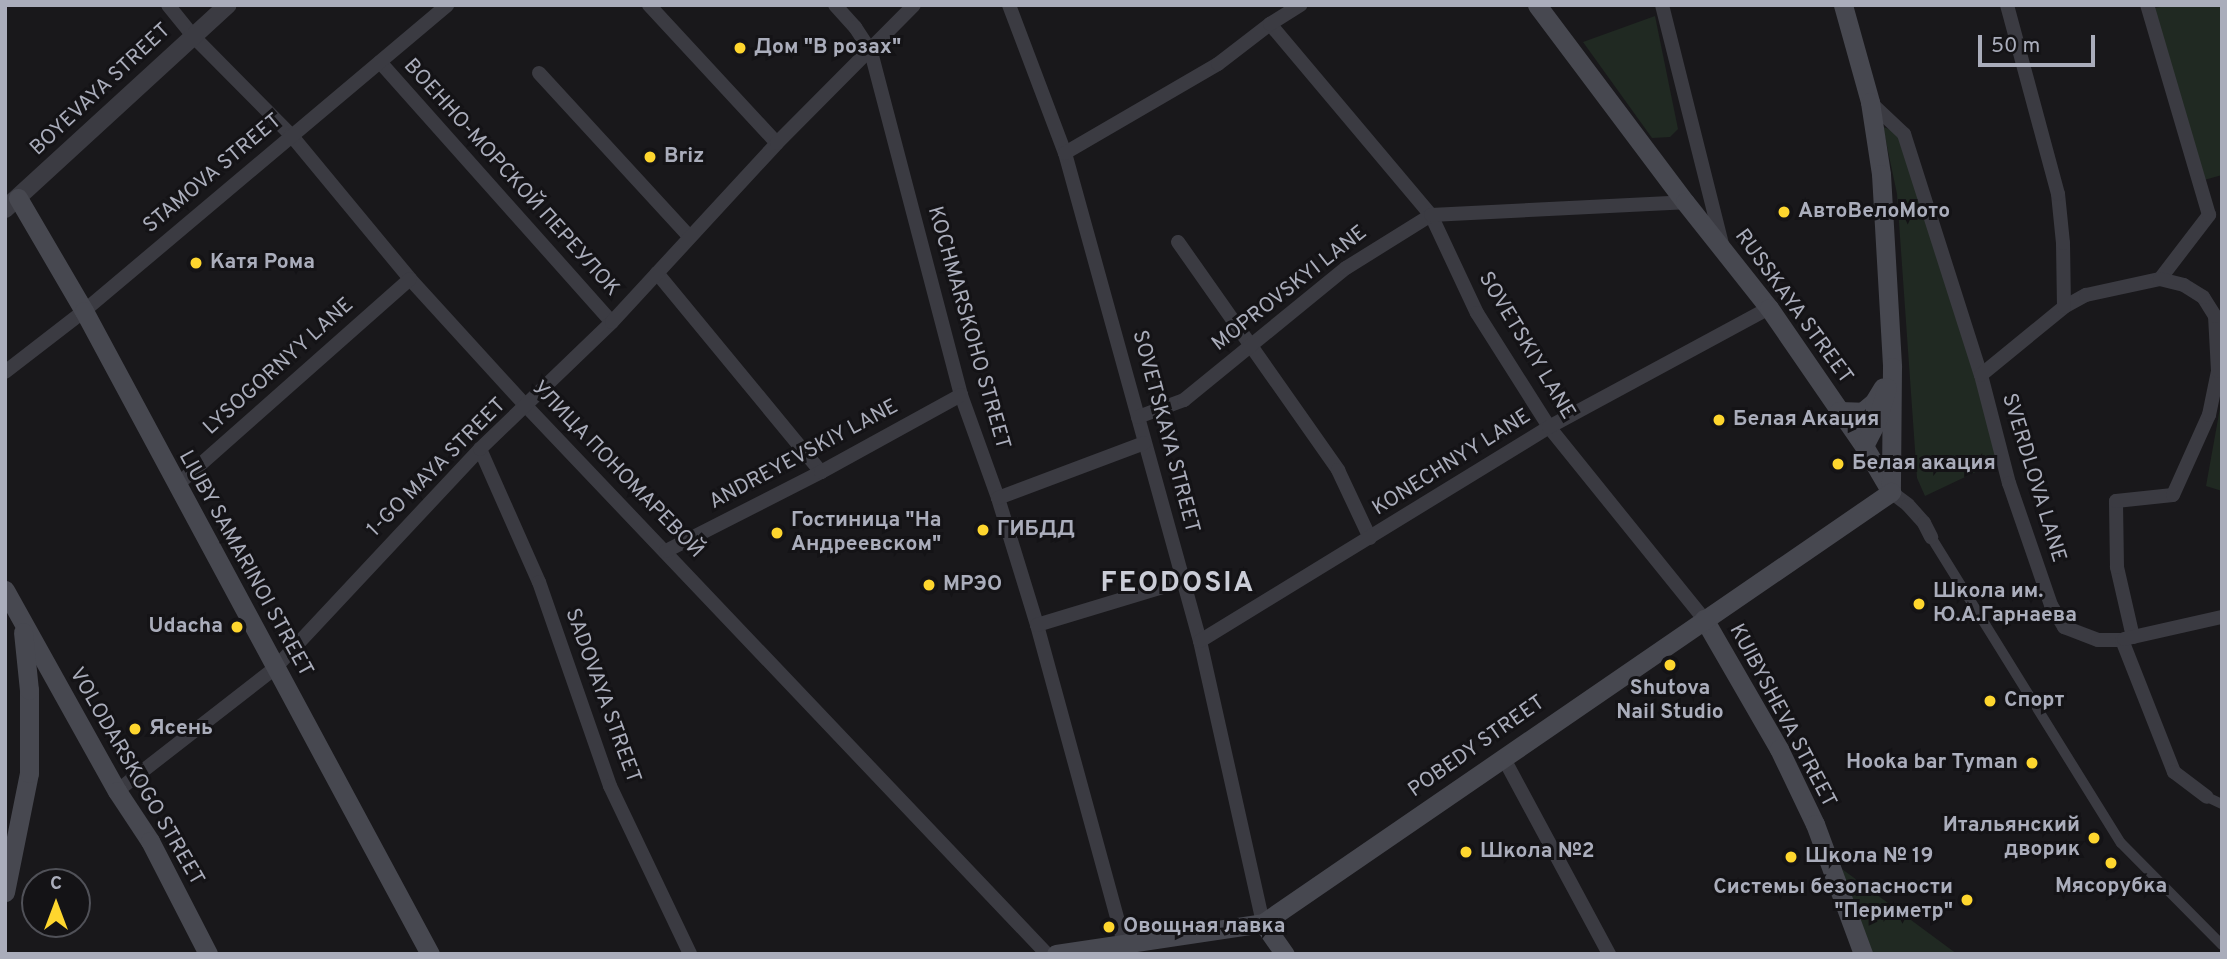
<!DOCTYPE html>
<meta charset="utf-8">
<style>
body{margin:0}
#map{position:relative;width:2227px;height:959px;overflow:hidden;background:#19181b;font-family:Overpass,sans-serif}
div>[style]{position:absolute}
.green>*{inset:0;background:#202922}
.pedestrian>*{height:10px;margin:-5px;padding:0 5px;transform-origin:5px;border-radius:5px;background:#3b3b42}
.minor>*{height:14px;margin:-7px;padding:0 7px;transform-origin:7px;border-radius:7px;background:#3b3b42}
.tertiary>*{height:18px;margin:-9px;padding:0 9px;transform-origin:9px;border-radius:9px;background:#3b3b42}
.secondary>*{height:19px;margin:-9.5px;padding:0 9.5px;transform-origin:9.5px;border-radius:9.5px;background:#474850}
.dots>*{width:19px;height:19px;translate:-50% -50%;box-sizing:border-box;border:4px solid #141316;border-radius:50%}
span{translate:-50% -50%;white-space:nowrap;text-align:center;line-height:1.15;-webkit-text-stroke:6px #141316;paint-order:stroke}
.poi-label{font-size:21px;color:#aaadbb;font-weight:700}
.left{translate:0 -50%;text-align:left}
.right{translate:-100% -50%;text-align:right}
.street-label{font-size:21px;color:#aaadbb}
.district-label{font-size:28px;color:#cbcdd7;font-weight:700;letter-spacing:2px}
.frame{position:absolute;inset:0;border:7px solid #aaadbb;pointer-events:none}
.north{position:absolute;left:21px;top:868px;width:70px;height:70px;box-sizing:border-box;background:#141316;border:2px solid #505158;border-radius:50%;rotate:0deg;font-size:19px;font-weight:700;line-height:28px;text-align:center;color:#aaadbb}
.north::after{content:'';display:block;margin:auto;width:24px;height:32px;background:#fed62e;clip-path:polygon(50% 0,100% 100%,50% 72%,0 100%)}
.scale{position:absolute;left:1978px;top:35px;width:117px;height:32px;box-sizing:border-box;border:4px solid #aaadbb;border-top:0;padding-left:9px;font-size:21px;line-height:24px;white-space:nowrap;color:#aaadbb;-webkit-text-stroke:5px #141316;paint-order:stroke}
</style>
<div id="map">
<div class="green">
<i style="clip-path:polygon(2173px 5px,2222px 5px,2222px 175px,2204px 180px,2154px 8px)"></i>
<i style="clip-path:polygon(1655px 16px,1678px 129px,1670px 137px,1652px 138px,1583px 42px)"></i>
<i style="clip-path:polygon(1883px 127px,1898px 132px,2001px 460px,1925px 496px,1917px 478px,1897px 194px)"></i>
<i style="clip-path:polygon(2222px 397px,2222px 491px,2206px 486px)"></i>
<i style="clip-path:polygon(1842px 869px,1957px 954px,1871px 954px)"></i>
</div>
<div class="pedestrian">
<i style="left:1931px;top:537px;width:360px;rotate:58.2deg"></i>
<i style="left:2121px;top:843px;width:144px;rotate:45.3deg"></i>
<i style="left:2207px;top:797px;width:17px;rotate:25deg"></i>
</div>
<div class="minor">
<i style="left:168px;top:5px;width:40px;rotate:51deg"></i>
<i style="left:193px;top:36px;width:139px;rotate:45.3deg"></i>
<i style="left:291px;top:135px;width:187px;rotate:50.4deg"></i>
<i style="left:410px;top:279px;width:173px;rotate:47.6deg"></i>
<i style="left:527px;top:407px;width:755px;rotate:46.45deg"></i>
<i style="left:649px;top:5px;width:188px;rotate:47.2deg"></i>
<i style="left:835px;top:5px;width:30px;rotate:48deg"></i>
<i style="left:855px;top:27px;width:30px;rotate:57deg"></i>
<i style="left:871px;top:52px;width:355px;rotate:75.3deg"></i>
<i style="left:961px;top:395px;width:109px;rotate:70.2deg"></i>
<i style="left:998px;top:498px;width:133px;rotate:72.9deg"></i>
<i style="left:1037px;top:625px;width:341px;rotate:74.7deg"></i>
<i style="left:1009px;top:5px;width:158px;rotate:69.3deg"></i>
<i style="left:1065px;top:153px;width:506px;rotate:74.54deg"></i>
<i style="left:1200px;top:641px;width:289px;rotate:77.4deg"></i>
<i style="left:1662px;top:5px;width:246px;rotate:75.9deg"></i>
<i style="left:1270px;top:24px;width:250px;rotate:49.9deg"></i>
<i style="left:1431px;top:215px;width:108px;rotate:64.9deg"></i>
<i style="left:1477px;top:313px;width:135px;rotate:57.7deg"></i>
<i style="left:1549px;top:427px;width:247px;rotate:51.1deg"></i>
<i style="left:380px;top:62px;width:348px;rotate:48.3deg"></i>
<i style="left:539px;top:73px;width:222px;rotate:47.4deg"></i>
<i style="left:1870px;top:102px;width:47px;rotate:43.3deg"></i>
<i style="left:1904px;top:134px;width:253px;rotate:72.3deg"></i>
<i style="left:1981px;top:375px;width:112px;rotate:75.5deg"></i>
<i style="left:2009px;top:483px;width:129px;rotate:71deg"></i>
<i style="left:2051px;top:605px;width:26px;rotate:59deg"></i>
<i style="left:2064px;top:627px;width:36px;rotate:21deg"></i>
<i style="left:2098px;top:640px;width:24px"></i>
<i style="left:2122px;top:640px;width:142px;rotate:68.5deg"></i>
<i style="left:2174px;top:772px;width:41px;rotate:37.1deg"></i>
<i style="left:1065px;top:153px;width:177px;rotate:-30.2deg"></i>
<i style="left:1218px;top:64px;width:66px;rotate:-37.6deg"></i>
<i style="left:1270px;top:24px;width:36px;rotate:-32deg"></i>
<i style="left:1178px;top:242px;width:279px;rotate:54.9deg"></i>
<i style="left:1338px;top:470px;width:75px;rotate:64.8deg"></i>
<i style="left:657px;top:273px;width:258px;rotate:50.5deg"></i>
<i style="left:2064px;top:307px;width:25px;rotate:-29deg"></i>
<i style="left:2086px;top:295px;width:76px;rotate:-12.2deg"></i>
<i style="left:2160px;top:279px;width:81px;rotate:-52.6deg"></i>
<i style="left:2209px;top:215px;width:219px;rotate:-106.4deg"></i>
<i style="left:5px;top:372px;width:100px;rotate:-37.7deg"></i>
<i style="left:84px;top:311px;width:475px;rotate:-40.1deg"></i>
<i style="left:1981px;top:375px;width:107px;rotate:-39.3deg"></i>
<i style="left:2064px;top:307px;width:64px;rotate:-90.9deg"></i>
<i style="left:2063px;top:243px;width:49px;rotate:-95.8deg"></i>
<i style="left:2058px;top:194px;width:196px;rotate:-105.1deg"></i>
<i style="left:1138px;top:417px;width:49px;rotate:-20.3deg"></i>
<i style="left:1184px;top:400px;width:209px;rotate:-39.2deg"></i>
<i style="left:1346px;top:268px;width:100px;rotate:-31.9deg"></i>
<i style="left:1431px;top:215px;width:254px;rotate:-2.9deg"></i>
<i style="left:480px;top:449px;width:145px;rotate:66.1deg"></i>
<i style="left:539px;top:582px;width:216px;rotate:70.8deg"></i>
<i style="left:610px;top:786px;width:186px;rotate:64.5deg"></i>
<i style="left:176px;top:486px;width:312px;rotate:-41.5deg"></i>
<i style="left:1891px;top:492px;width:21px;rotate:37deg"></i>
<i style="left:1908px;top:505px;width:24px;rotate:48deg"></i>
<i style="left:1924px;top:523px;width:16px;rotate:63deg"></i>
<i style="left:998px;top:498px;width:156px;rotate:-20.6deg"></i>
<i style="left:666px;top:551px;width:174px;rotate:-27deg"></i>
<i style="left:821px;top:472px;width:160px;rotate:-28.8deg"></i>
<i style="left:1037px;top:625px;width:152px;rotate:-16.8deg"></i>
<i style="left:2133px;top:637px;width:72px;rotate:-102.9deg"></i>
<i style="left:2117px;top:567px;width:66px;rotate:-90.9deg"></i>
<i style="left:2116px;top:501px;width:57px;rotate:-6deg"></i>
<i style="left:2173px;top:495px;width:88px;rotate:-65.8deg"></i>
<i style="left:2209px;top:415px;width:45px;rotate:-78.4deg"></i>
<i style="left:2218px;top:371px;width:55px;rotate:-93.1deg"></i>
<i style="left:2215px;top:316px;width:22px;rotate:-122deg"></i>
<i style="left:2203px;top:297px;width:22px;rotate:-148deg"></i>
<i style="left:2184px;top:285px;width:25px;rotate:-166deg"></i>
<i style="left:2124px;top:639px;width:100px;rotate:-12.7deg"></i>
<i style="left:1200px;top:641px;width:409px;rotate:-31.5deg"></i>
<i style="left:1549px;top:427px;width:250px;rotate:-28.4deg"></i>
<i style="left:1503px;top:757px;width:224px;rotate:61.7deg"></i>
<i style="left:117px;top:791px;width:202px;rotate:-37.9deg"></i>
<i style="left:276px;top:667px;width:299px;rotate:-46.9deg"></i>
<i style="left:480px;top:449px;width:183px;rotate:-43.9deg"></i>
<i style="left:612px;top:322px;width:243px;rotate:-47.3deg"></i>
<i style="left:777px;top:143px;width:194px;rotate:-45.2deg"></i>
</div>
<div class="tertiary">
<i style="left:5px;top:209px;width:302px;rotate:-42.5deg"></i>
</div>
<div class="secondary">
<i style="left:1537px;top:5px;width:246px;rotate:53.1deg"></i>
<i style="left:1685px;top:202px;width:135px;rotate:51.6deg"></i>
<i style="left:1769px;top:308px;width:168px;rotate:55.5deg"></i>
<i style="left:1864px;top:446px;width:53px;rotate:59.6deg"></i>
<i style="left:1843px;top:5px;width:101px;rotate:74.4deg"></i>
<i style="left:1870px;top:102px;width:73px;rotate:81.3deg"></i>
<i style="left:1881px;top:174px;width:193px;rotate:86.7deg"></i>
<i style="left:1892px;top:367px;width:124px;rotate:90.5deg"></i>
<i style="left:18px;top:198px;width:131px;rotate:59.7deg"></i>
<i style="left:84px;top:311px;width:730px;rotate:61.72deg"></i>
<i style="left:1839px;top:411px;width:23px;rotate:2deg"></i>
<i style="left:1862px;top:412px;width:16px;rotate:-40deg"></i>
<i style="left:1874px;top:402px;width:17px;rotate:-59deg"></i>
<i style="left:1864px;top:446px;width:29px;rotate:-63deg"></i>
<i style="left:1877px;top:420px;width:34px;rotate:-73deg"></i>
<i style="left:5px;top:590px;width:230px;rotate:60.9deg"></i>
<i style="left:117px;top:791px;width:60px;rotate:56.6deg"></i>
<i style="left:150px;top:841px;width:127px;rotate:62.8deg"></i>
<i style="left:1704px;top:619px;width:150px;rotate:60deg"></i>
<i style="left:1779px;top:749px;width:83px;rotate:64.4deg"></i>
<i style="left:1815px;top:824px;width:139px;rotate:69.7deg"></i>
<i style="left:5px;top:892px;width:121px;rotate:-78.6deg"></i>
<i style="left:29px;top:773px;width:83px;rotate:-90deg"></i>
<i style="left:29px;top:690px;width:58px;rotate:-95.9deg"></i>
<i style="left:1263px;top:923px;width:38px;rotate:55deg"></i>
<i style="left:1056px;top:954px;width:209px;rotate:-8.5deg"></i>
<i style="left:1263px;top:923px;width:762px;rotate:-34.46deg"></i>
</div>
<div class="dots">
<i style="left:740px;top:48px;background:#fed62e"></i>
<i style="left:650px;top:157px;background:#fed62e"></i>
<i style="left:1784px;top:212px;background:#fed62e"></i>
<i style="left:196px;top:263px;background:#fed62e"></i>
<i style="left:1719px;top:420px;background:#fed62e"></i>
<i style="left:1838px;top:464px;background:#fed62e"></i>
<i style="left:983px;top:530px;background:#fed62e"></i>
<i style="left:777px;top:533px;background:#fed62e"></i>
<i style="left:929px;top:585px;background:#fed62e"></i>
<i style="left:1919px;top:604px;background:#fed62e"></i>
<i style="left:237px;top:627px;background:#fed62e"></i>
<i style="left:1670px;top:665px;background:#fed62e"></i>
<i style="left:1990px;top:701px;background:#fed62e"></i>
<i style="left:135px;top:729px;background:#fed62e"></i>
<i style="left:2032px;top:763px;background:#fed62e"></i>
<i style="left:2094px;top:838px;background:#fed62e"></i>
<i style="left:1466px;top:852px;background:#fed62e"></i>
<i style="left:1791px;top:857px;background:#fed62e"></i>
<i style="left:2111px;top:863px;background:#fed62e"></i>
<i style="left:1967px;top:900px;background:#fed62e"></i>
<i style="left:1109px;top:927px;background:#fed62e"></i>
</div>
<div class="poi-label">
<span class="left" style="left:754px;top:48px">Дом "В розах"</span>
<span class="left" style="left:664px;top:157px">Briz</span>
<span class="left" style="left:1798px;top:212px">АвтоВелоМото</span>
<span class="left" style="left:210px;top:263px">Катя Рома</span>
<span class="left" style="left:1733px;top:420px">Белая Акация</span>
<span class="left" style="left:1852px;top:464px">Белая акация</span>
<span class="left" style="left:791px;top:533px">Гостиница "На<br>Андреевском"</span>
<span class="left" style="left:997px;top:530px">ГИБДД</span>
<span class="left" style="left:943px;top:585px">МРЭО</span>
<span class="left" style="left:1933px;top:604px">Школа им.<br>Ю.А.Гарнаева</span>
<span class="right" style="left:223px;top:627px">Udacha</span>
<span style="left:1670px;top:701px">Shutova<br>Nail Studio</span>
<span class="left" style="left:2004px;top:701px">Спорт</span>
<span class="left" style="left:149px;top:729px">Ясень</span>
<span class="right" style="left:2018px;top:763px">Hooka bar Tyman</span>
<span class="right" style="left:2080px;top:838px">Итальянский<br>дворик</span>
<span class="left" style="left:1480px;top:852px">Школа №2</span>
<span class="left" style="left:1805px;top:857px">Школа № 19</span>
<span style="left:2111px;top:887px">Мясорубка</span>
<span class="right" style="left:1953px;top:900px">Системы безопасности<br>"Периметр"</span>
<span class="left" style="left:1123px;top:927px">Овощная лавка</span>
</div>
<div class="street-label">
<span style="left:101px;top:90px;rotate:-43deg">BOYEVAYA STREET</span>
<span style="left:213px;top:174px;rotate:-40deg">STAMOVA STREET</span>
<span style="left:511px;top:178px;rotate:48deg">ВОЕННО-МОРСКОЙ ПЕРЕУЛОК</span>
<span style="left:1290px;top:289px;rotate:-38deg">MOPROVSKYI LANE</span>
<span style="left:1793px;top:307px;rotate:54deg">RUSSKAYA STREET</span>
<span style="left:968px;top:328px;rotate:74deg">KOCHMARSKOHO STREET</span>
<span style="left:1526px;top:346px;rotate:59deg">SOVETSKIY LANE</span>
<span style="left:279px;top:367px;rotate:-42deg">LYSOGORNYY LANE</span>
<span style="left:1165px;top:432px;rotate:75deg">SOVETSKAYA STREET</span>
<span style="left:804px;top:455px;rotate:-28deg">ANDREYEVSKIY LANE</span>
<span style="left:1452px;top:463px;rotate:-32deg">KONECHNYY LANE</span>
<span style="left:437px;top:468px;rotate:-45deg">1-GO MAYA STREET</span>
<span style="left:617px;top:470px;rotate:46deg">УЛИЦА ПОНОМАРЕВОЙ</span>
<span style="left:2033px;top:478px;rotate:73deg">SVERDLOVA LANE</span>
<span style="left:245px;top:564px;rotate:61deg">LIUBY SAMARINOI STREET</span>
<span style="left:602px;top:696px;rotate:70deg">SADOVAYA STREET</span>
<span style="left:1782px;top:716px;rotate:62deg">KUIBYSHEVA STREET</span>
<span style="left:1477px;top:747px;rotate:-35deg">POBEDY STREET</span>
<span style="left:136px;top:777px;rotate:60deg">VOLODARSKOGO STREET</span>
</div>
<div class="district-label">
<span style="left:1178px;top:584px">FEODOSIA</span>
</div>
<div class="frame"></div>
<div class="north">С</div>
<div class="scale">50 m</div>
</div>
